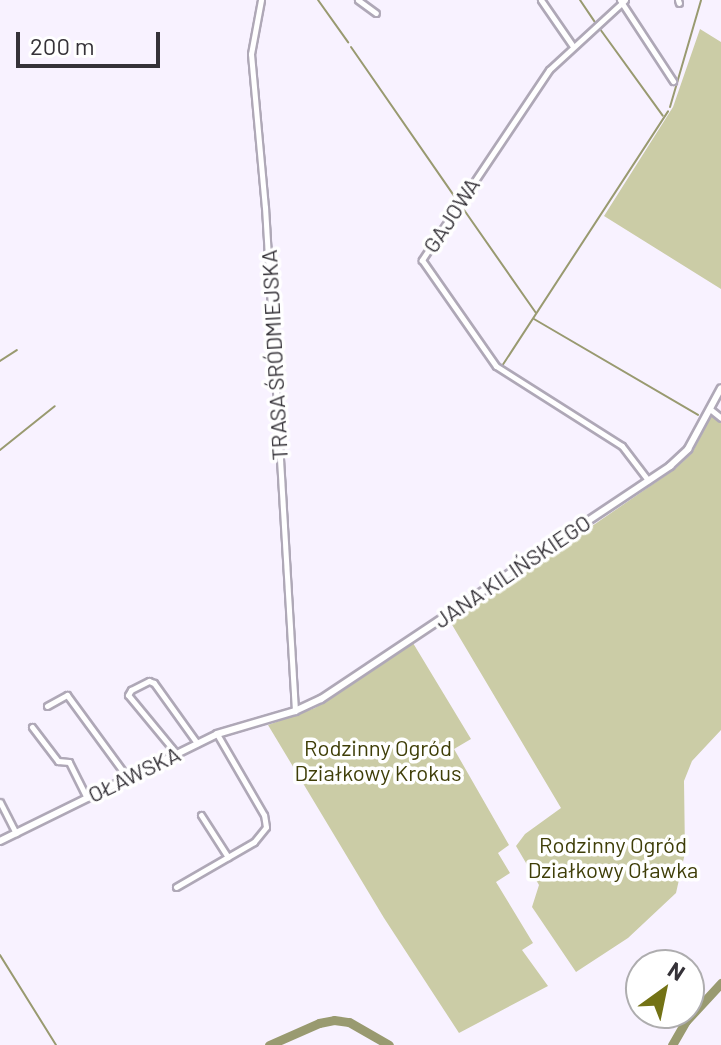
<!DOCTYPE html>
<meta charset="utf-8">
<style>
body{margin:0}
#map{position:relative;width:721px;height:1045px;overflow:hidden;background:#f8f2ff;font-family:Barlow,sans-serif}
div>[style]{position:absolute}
.green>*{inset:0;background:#cbcca6}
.stream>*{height:2px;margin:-1px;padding:0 1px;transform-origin:1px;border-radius:1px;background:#999a70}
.river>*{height:9px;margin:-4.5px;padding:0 4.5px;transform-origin:4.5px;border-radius:4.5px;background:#999a70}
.roads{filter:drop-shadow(2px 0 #afa8b7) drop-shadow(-2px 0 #afa8b7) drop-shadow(0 2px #afa8b7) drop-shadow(0 -2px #afa8b7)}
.minor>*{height:5px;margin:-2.5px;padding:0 2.5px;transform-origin:2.5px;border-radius:2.5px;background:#fff}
.tertiary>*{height:6px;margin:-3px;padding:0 3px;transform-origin:3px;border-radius:3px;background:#fff}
span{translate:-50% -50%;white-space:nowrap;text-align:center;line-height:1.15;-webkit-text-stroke:7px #fff;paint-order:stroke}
.street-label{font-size:22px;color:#353238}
.park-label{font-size:22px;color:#3f3e08}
.north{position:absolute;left:625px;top:949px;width:80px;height:80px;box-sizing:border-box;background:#fff;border:2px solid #aeadaf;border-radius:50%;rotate:33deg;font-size:22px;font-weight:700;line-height:32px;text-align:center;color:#353238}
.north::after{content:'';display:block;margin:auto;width:28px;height:36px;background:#737215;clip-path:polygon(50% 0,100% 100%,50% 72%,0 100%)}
.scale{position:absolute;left:16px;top:32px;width:144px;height:36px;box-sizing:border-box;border:4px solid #353238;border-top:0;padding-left:10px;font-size:24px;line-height:28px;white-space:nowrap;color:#353238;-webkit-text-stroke:6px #fff;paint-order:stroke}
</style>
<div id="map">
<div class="green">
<i style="clip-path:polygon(700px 29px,721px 42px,721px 289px,604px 216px,673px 107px)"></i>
<i style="clip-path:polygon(712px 415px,721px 423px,721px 730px,692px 761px,684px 781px,685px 853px,676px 893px,628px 938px,576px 972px,532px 907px,539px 885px,516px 846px,525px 834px,561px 808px,451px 623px,675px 469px,692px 453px)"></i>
<i style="clip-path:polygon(413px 643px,471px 739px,454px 749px,509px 845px,498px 853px,510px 873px,496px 882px,533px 943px,522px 950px,548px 986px,459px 1033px,384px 918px,268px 725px,315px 708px)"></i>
</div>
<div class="stream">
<i style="left:318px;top:0;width:52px;rotate:54.5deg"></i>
<i style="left:580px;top:0;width:27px;rotate:56deg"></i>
<i style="left:600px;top:29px;width:107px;rotate:54.1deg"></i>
<i style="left:351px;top:47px;width:186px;rotate:55.3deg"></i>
<i style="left:670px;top:107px;width:111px;rotate:-73.8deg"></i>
<i style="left:462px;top:207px;width:129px;rotate:55.1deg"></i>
<i style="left:534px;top:319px;width:190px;rotate:30.3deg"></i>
<i style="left:0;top:361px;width:20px;rotate:-33deg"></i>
<i style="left:502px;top:366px;width:304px;rotate:-56.9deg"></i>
<i style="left:0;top:450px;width:70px;rotate:-38.7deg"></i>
<i style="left:0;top:955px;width:106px;rotate:58.1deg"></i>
</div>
<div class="river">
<i style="left:269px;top:1045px;width:55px;rotate:-23.7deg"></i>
<i style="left:319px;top:1023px;width:15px;rotate:-11deg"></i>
<i style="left:334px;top:1020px;width:15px;rotate:8deg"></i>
<i style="left:349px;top:1022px;width:46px;rotate:29.9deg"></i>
<i style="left:672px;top:1045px;width:28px;rotate:-60deg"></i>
<i style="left:686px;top:1021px;width:52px;rotate:-47.4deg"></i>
</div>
<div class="roads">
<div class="minor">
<i style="left:261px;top:0;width:55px;rotate:100.5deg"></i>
<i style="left:251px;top:54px;width:154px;rotate:84.8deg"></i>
<i style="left:265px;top:207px;width:505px;rotate:86.59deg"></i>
<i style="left:358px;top:0;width:22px;rotate:36deg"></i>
<i style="left:541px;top:0;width:55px;rotate:55.4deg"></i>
<i style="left:620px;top:0;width:97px;rotate:56.8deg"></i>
<i style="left:625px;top:0;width:103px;rotate:137.4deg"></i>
<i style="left:549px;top:70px;width:229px;rotate:123.8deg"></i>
<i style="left:422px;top:260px;width:129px;rotate:55.1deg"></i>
<i style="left:496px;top:366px;width:149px;rotate:32.4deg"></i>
<i style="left:622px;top:446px;width:43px;rotate:52.6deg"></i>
<i style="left:678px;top:0;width:3px;rotate:72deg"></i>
<i style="left:710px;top:409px;width:14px;rotate:39deg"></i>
<i style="left:47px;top:706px;width:23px;rotate:-29deg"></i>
<i style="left:67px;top:695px;width:102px;rotate:53.8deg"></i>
<i style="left:32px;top:727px;width:43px;rotate:52.6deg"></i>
<i style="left:58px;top:761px;width:11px;rotate:5deg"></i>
<i style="left:69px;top:762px;width:40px;rotate:63.4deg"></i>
<i style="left:176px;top:753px;width:75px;rotate:-129.6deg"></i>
<i style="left:128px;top:695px;width:6px;rotate:-59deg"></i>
<i style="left:131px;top:690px;width:20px;rotate:-27deg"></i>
<i style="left:149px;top:681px;width:5px;rotate:22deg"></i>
<i style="left:154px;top:683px;width:74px;rotate:54.4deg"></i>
<i style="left:0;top:802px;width:35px;rotate:63deg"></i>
<i style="left:201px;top:815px;width:50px;rotate:57.3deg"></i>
<i style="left:176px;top:887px;width:90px;rotate:-30deg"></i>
<i style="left:254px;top:842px;width:19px;rotate:-51deg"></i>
<i style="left:266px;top:827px;width:12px;rotate:-99deg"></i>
<i style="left:264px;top:815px;width:94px;rotate:-120.1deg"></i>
</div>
<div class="tertiary">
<i style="left:0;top:841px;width:242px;rotate:-26.2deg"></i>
<i style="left:217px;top:734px;width:81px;rotate:-16.4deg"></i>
<i style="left:295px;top:711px;width:29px;rotate:-25deg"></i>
<i style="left:321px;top:699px;width:420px;rotate:-33.7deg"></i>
<i style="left:670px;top:466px;width:25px;rotate:-43deg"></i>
<i style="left:688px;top:449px;width:69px;rotate:-61.6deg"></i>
</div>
</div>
<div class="street-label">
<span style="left:451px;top:215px;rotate:-57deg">GAJOWA</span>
<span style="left:274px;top:355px;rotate:-93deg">TRASA ŚRÓDMIEJSKA</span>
<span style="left:512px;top:571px;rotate:-34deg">JANA KILIŃSKIEGO</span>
<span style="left:134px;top:774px;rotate:-26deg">OŁAWSKA</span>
</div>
<div class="park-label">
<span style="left:378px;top:760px">Rodzinny Ogród<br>Działkowy Krokus</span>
<span style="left:613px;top:857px">Rodzinny Ogród<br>Działkowy Oławka</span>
</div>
<div class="north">N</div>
<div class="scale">200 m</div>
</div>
